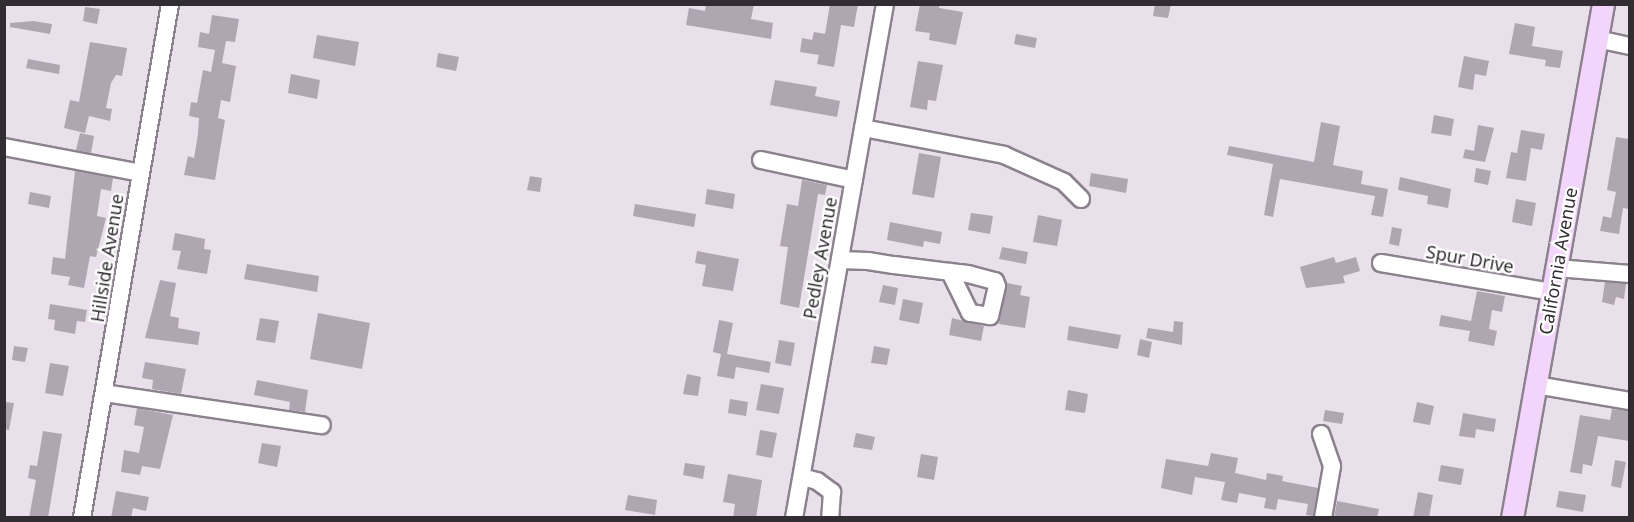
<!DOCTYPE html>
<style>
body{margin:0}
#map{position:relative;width:1634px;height:522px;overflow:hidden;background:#eae0ec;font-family:"Noto Sans",sans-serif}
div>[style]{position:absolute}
.building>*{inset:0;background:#b0a6b2}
.roads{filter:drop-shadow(2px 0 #8b828e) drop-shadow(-2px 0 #8b828e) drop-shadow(0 2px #8b828e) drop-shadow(0 -2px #8b828e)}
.minor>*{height:16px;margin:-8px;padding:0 8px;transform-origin:8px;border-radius:8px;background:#fff}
.major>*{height:21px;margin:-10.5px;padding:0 10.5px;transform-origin:10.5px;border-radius:10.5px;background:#f3d5fb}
span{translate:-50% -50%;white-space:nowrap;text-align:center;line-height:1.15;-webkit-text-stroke:4.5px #fff;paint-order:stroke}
.street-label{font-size:18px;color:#312d32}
.frame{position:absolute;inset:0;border:6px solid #312d32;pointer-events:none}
</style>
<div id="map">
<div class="building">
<i style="clip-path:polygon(706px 4px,754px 4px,751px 19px,773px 23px,771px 39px,686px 25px,689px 8px,705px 11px)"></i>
<i style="clip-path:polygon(830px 4px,858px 4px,854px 27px,841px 25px,834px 67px,817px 64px,819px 55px,800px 52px,802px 38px,812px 40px,814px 32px,825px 34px)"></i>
<i style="clip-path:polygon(920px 4px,939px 4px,939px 8px,963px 12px,956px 45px,929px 40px,930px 33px,915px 31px)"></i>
<i style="clip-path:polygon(1155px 4px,1171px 4px,1168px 18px,1153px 16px)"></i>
<i style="clip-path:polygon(85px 7px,100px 9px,97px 24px,83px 21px)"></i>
<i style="clip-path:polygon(212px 15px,239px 19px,235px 42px,226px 41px,222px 63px,236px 66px,230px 102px,221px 100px,218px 118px,225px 120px,215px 180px,184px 175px,188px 156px,194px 158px,198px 134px,199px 118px,189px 116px,191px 102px,197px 103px,203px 70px,211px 72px,215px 50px,198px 47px,200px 32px,209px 34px)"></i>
<i style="clip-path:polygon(33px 21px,52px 24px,50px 34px,10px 27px,10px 23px)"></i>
<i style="clip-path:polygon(1515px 23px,1535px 27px,1532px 46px,1563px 51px,1560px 68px,1545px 66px,1546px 60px,1509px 54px)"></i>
<i style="clip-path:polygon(1016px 34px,1037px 38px,1035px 48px,1014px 44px)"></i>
<i style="clip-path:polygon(317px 35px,359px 42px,355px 66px,313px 58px)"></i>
<i style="clip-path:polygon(90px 42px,127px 48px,122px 76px,116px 75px,111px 83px,106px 108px,112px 109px,110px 121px,89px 116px,85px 133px,64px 128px,70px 100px,79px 102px)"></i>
<i style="clip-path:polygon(438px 53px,459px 57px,456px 71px,436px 67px)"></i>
<i style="clip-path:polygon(1464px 56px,1489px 61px,1486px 76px,1475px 74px,1473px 90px,1458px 87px)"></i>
<i style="clip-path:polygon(28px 59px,60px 65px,59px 74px,26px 68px)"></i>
<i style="clip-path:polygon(918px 61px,943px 65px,936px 101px,928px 100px,927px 110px,910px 107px)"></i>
<i style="clip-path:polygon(291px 74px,320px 80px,317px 99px,288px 93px)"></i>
<i style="clip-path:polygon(775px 80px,817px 87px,815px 96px,840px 101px,837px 117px,770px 105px)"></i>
<i style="clip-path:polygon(1434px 115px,1454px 119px,1451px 136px,1431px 133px)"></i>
<i style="clip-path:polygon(1321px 122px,1340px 126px,1333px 165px,1363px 171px,1361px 184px,1388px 189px,1383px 217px,1371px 215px,1375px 196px,1280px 179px,1273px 217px,1264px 215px,1273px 164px,1227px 155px,1229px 146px,1314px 162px)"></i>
<i style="clip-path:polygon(1478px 125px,1494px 128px,1485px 162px,1463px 158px,1465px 149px,1474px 151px)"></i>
<i style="clip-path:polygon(1521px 130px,1545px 134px,1542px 150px,1531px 148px,1526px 181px,1506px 178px,1511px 152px,1517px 153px)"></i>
<i style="clip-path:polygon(80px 133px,94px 136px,91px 153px,76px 150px)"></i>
<i style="clip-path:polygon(1616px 137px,1629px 139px,1629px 209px,1623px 208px,1619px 234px,1600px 231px,1603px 216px,1611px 218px,1616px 192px,1607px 190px)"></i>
<i style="clip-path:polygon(919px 153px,941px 157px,934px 198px,912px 194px)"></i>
<i style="clip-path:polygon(1476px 168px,1491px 171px,1488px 185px,1474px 182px)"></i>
<i style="clip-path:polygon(75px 171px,113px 178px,111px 191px,101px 189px,97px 216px,106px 218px,96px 257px,90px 256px,84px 288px,68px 285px,70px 277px,51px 274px,53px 257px,65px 259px)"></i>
<i style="clip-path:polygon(1091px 173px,1128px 179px,1126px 193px,1089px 186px)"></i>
<i style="clip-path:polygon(530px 176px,542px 178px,540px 192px,527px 190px)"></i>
<i style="clip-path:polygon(1400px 177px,1451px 189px,1448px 208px,1427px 204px,1428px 196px,1398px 190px)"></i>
<i style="clip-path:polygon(802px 180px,827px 185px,825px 195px,818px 194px,799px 308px,780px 304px,788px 247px,780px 246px,787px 204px,798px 206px)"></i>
<i style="clip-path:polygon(707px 189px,735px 194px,733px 209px,705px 204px)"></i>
<i style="clip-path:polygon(30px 192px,51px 196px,49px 208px,28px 204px)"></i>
<i style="clip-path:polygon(1516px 199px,1536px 203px,1532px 226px,1512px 222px)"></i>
<i style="clip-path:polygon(635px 204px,696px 214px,694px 227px,633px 216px)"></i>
<i style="clip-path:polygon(971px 213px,993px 216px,990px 234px,968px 230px)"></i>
<i style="clip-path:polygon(1038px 215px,1062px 220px,1057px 246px,1033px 242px)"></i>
<i style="clip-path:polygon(890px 222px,942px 232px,940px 244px,924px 241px,923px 247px,887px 240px)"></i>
<i style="clip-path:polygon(1392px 227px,1402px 229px,1399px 246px,1389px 244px)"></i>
<i style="clip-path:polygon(175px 233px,205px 239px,204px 249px,211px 250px,207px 274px,177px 269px,181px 251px,172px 250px)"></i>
<i style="clip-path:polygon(1002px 247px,1028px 252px,1026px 264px,999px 259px)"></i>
<i style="clip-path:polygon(697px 251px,739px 259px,733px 291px,702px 286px,706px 265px,695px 263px)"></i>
<i style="clip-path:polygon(1334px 257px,1336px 263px,1356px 257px,1360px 271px,1343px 276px,1345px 283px,1306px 288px,1300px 267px)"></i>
<i style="clip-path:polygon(247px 264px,319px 276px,317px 292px,244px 279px)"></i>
<i style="clip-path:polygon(160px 280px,176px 283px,170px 316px,179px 318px,178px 328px,200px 332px,198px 345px,145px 338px)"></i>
<i style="clip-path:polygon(1605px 282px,1626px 284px,1624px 299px,1616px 297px,1614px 305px,1602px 302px)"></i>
<i style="clip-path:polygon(1007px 283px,1022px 286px,1020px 295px,1030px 297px,1025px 328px,999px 324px)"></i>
<i style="clip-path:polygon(883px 285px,898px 288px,895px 305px,879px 302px)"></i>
<i style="clip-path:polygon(1477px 291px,1505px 296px,1502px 312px,1492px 310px,1489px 329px,1497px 331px,1494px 346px,1468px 341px,1470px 331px,1439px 326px,1441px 315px,1471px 321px)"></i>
<i style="clip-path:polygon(903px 299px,923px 303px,919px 324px,899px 320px)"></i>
<i style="clip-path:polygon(50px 304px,87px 310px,85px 322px,77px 321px,75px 334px,54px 330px,55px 320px,48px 319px)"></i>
<i style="clip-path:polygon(318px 313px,370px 323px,362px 369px,310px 359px)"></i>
<i style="clip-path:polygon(260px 318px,279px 321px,275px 343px,256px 340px)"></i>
<i style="clip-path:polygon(952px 318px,984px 326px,981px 341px,949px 335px)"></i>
<i style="clip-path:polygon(719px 320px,733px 323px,727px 354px,771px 362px,769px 373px,736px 367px,734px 379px,717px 376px,721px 354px,713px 352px)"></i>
<i style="clip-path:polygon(1174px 321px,1183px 322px,1182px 345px,1146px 338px,1148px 328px,1173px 332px)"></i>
<i style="clip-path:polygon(1069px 326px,1121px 335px,1118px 349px,1067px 340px)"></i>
<i style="clip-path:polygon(1140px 339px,1152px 342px,1149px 358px,1137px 355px)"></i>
<i style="clip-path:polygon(779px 340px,795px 343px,791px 366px,775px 363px)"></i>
<i style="clip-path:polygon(14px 346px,28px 348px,25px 362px,12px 360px)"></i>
<i style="clip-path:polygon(874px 346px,890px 349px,887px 365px,871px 363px)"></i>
<i style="clip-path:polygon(145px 362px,186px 369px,181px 394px,152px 389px,153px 380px,142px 378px)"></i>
<i style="clip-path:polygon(50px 363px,69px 366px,63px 396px,45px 393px)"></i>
<i style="clip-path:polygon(687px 374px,701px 377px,698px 396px,683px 394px)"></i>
<i style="clip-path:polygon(257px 380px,308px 390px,305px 412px,289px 410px,290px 402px,254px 395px)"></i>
<i style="clip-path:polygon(761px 384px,784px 388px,779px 414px,756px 410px)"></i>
<i style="clip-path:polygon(1068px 390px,1088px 394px,1085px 413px,1065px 410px)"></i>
<i style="clip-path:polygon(730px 399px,748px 402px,746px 416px,728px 413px)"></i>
<i style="clip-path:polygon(4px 402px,14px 403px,9px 430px,4px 429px)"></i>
<i style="clip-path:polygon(1417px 402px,1434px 406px,1430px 425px,1413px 422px)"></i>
<i style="clip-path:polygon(137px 408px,173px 415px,160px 469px,142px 466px,140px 475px,121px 472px,124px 450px,139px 453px,144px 427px,134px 425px)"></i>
<i style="clip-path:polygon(1612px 409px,1629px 411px,1629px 441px,1598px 436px,1592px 466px,1583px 464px,1582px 474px,1570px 472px,1580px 415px,1610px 420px)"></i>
<i style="clip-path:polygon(1325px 410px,1344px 413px,1342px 424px,1323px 421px)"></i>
<i style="clip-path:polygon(1463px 413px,1496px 419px,1494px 432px,1476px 429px,1475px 438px,1459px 436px)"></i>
<i style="clip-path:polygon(760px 430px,777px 433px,772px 458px,756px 455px)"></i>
<i style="clip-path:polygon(43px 431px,62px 434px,48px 518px,29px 518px,36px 480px,28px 478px,30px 465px,37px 466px)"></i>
<i style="clip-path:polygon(856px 433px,875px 437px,872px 450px,853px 447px)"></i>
<i style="clip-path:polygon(262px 443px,281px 446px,277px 467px,258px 463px)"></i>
<i style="clip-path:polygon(1211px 453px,1238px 458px,1235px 473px,1266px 480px,1267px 473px,1283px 476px,1282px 481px,1318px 488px,1313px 516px,1306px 515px,1308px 504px,1278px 499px,1276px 510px,1264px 508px,1266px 498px,1239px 493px,1237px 503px,1221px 500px,1225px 482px,1195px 477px,1192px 495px,1161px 488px,1166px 459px,1208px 466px)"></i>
<i style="clip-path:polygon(921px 454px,938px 457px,934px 480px,917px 477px)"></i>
<i style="clip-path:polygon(1615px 460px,1626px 462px,1621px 488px,1611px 486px)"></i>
<i style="clip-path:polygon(685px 463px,705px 466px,703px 479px,683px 475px)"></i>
<i style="clip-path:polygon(1441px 465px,1464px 469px,1461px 485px,1438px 481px)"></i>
<i style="clip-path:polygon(728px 474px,762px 480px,756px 518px,733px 518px,735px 504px,723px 502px)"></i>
<i style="clip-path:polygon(116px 491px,149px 497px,146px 511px,133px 508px,131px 518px,111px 518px)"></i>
<i style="clip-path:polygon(1559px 491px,1586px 495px,1583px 512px,1556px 507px)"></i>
<i style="clip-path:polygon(1418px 492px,1433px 495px,1429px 518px,1413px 518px)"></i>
<i style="clip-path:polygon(628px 495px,657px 500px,655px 515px,625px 510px)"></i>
<i style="clip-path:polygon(1337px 501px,1379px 509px,1377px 518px,1334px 518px)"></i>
</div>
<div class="roads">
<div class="minor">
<i style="left:1597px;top:39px;width:34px;rotate:12deg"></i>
<i style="left:863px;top:128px;width:144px;rotate:10.8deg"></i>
<i style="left:1004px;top:155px;width:66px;rotate:24.2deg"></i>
<i style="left:1064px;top:182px;width:24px;rotate:45deg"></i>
<i style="left:4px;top:147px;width:139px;rotate:10.7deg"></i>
<i style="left:761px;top:160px;width:95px;rotate:12.1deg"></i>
<i style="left:840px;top:260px;width:28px;rotate:2deg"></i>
<i style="left:868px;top:261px;width:26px;rotate:9deg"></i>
<i style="left:894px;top:265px;width:56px;rotate:7.1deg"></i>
<i style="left:950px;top:272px;width:18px;rotate:6deg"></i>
<i style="left:968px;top:274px;width:28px;rotate:15deg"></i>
<i style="left:995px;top:281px;width:5px;rotate:68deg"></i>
<i style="left:997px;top:286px;width:31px;rotate:103deg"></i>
<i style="left:990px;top:316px;width:20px;rotate:-171deg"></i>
<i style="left:970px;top:313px;width:46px;rotate:-116deg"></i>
<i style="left:1381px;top:263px;width:174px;rotate:9.6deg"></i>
<i style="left:1557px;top:268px;width:73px;rotate:4.7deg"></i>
<i style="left:1536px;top:385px;width:95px;rotate:9.7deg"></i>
<i style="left:104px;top:393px;width:220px;rotate:8.4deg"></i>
<i style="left:1321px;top:434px;width:34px;rotate:71deg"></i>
<i style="left:1332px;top:466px;width:53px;rotate:99.8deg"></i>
<i style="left:802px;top:477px;width:16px;rotate:15deg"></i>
<i style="left:817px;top:481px;width:19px;rotate:36deg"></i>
<i style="left:832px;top:492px;width:26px;rotate:94deg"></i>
<i style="left:82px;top:518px;width:521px;rotate:-80.28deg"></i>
<i style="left:794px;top:518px;width:522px;rotate:-79.96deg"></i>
</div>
<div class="major">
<i style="left:1512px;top:518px;width:522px;rotate:-79.96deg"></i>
</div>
</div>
<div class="street-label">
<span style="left:107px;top:258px;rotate:-81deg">Hillside Avenue</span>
<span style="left:820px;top:258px;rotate:-80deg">Pedley Avenue</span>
<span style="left:1470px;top:259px;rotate:10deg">Spur Drive</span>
<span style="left:1558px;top:261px;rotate:-80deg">California Avenue</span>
</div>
<div class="frame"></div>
</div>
